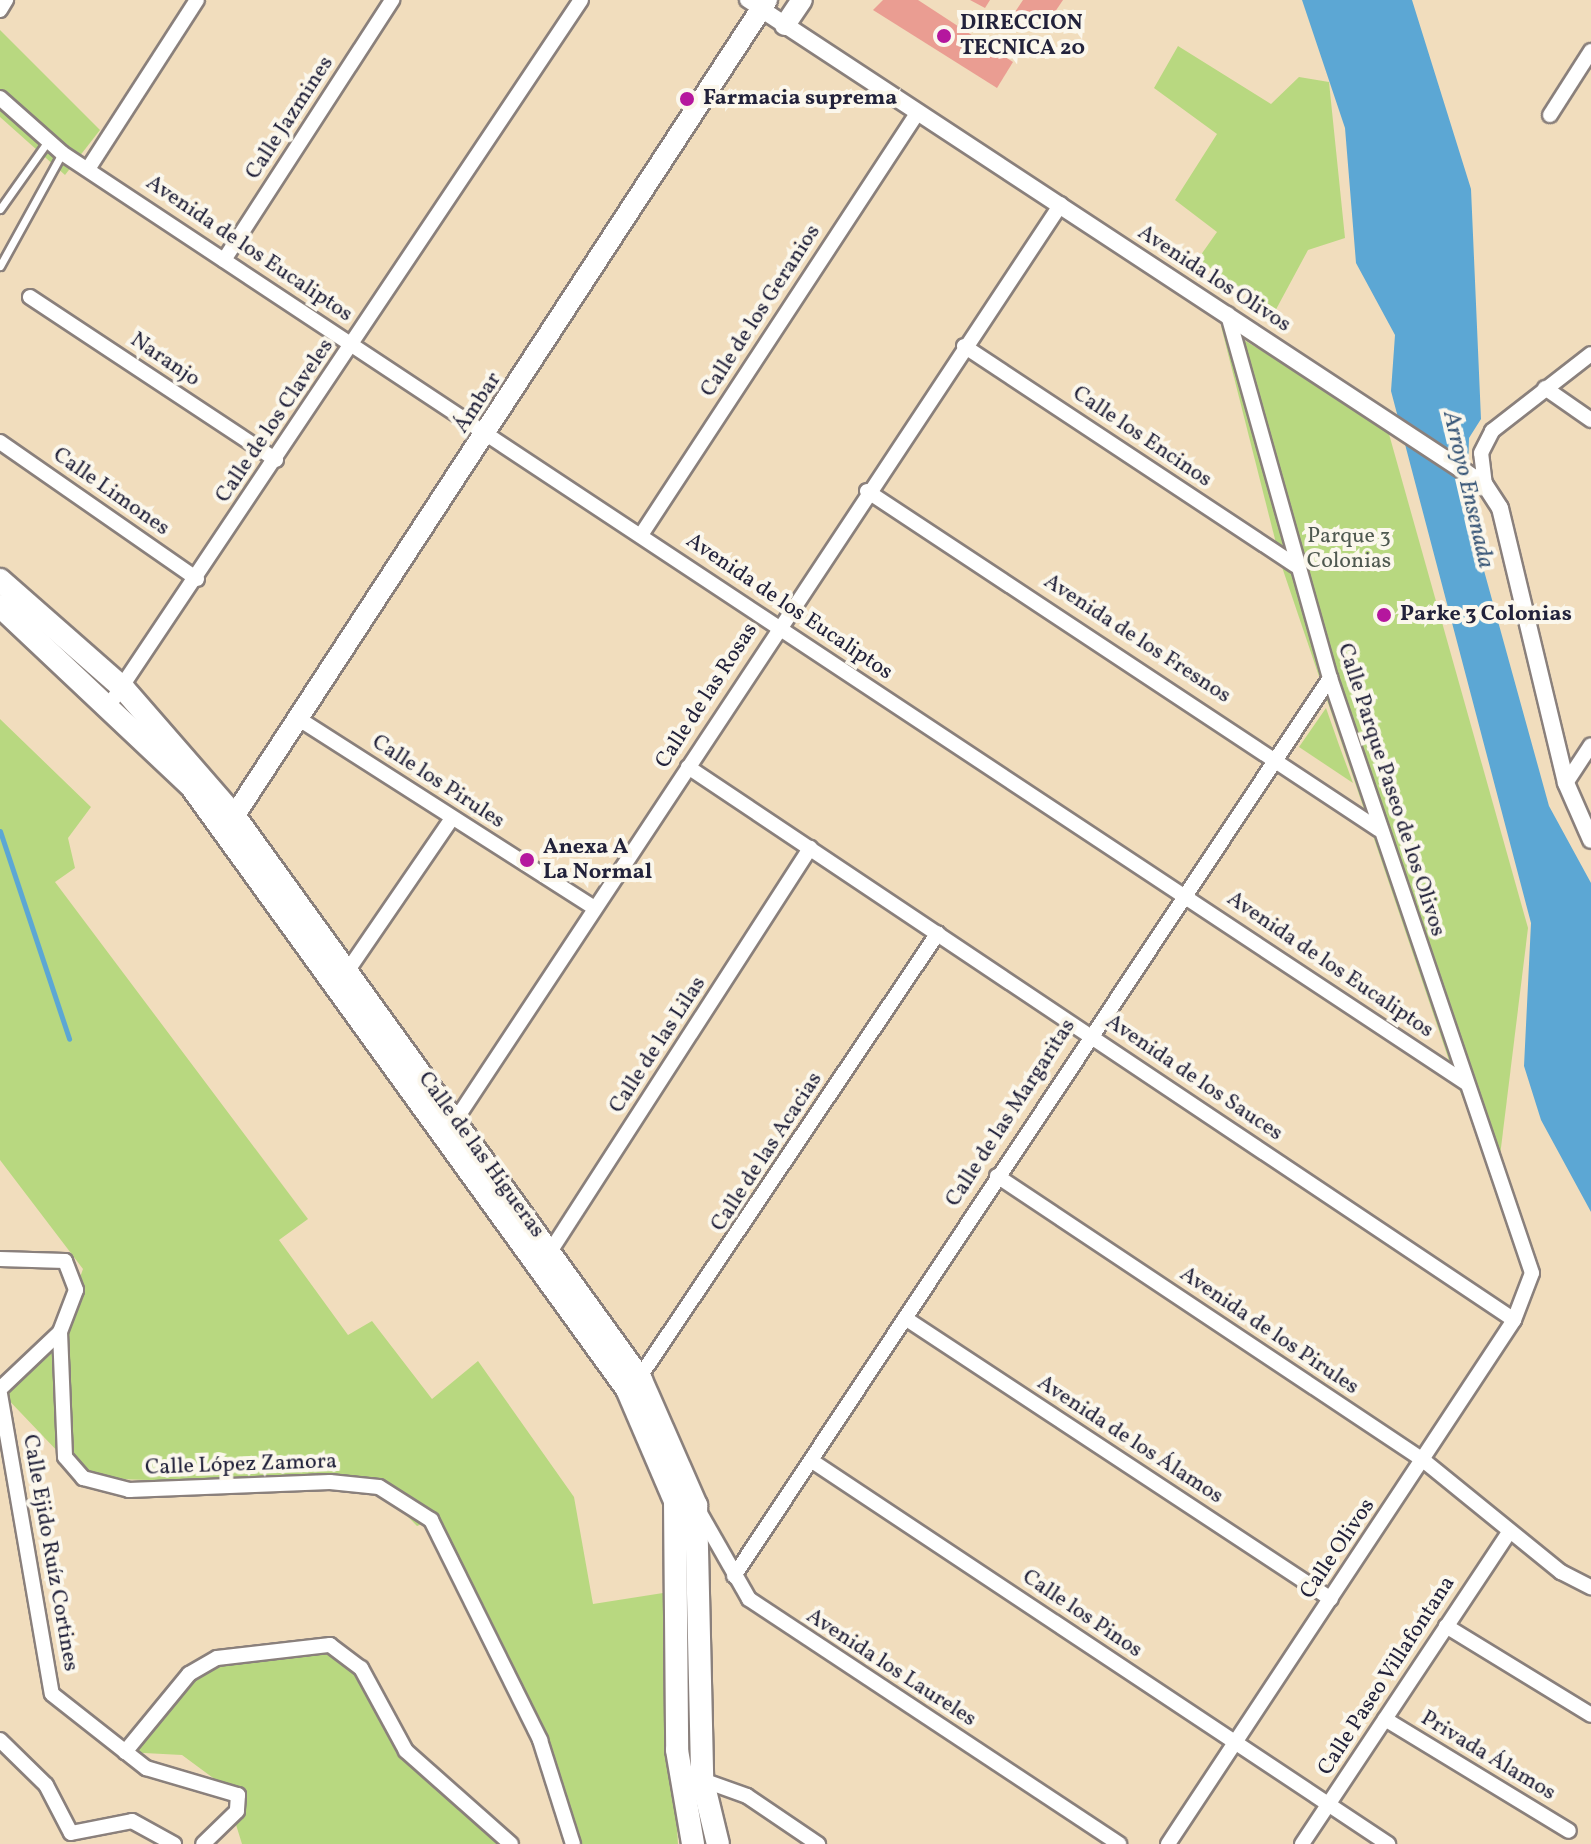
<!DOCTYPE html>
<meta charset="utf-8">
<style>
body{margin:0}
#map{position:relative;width:1591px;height:1844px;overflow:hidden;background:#f1ddbd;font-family:Vollkorn,serif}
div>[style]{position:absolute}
.green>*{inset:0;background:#b8d880}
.water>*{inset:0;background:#5ca7d4}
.stream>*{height:5px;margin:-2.5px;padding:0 2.5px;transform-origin:2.5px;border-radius:2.5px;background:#5ca7d4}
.building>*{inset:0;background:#ea9d92}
.roads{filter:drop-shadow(2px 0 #8a807c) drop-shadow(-2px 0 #8a807c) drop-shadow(0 2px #8a807c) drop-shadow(0 -2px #8a807c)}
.service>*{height:7px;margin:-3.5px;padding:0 3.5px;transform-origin:3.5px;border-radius:3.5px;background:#fff}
.minor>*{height:14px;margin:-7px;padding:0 7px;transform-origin:7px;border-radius:7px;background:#fff}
.tertiary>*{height:16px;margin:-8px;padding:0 8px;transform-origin:8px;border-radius:8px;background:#fff}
.secondary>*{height:20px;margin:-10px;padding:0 10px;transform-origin:10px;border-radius:10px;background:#fff}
.primary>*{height:22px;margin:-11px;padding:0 11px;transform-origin:11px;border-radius:11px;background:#fff}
.dots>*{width:22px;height:22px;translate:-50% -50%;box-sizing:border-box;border:4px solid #fbf7ec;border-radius:50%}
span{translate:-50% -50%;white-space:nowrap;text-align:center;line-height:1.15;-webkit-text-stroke:8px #fbf7ec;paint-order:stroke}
.poi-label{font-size:22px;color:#22223b;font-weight:700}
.left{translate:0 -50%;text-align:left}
.street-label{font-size:22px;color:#22223b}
.park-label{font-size:22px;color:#4f5950}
.water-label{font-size:24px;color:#395778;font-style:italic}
</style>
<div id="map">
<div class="green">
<i style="clip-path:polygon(0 30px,100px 130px,65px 175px,0 117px)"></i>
<i style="clip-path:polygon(1178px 46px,1271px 104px,1299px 77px,1329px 82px,1345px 238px,1308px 250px,1273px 315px,1198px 259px,1217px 232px,1175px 200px,1217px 134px,1154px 88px)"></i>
<i style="clip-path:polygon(1221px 326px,1387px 427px,1528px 928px,1497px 1180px,1457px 1084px,1282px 567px)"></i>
<i style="clip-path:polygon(1326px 708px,1339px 745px,1353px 783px,1299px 747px)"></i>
<i style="clip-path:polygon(0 719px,91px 807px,68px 838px,75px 868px,55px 882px,308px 1219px,279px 1240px,348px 1335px,372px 1321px,432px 1399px,478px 1361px,574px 1497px,593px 1604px,663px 1593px,678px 1844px,573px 1844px,540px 1740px,432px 1520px,417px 1526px,379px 1487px,83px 1478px,0 1391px,60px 1332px,83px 1269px,0 1160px)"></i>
<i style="clip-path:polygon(347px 1651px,406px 1751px,512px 1844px,242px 1844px,224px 1786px,182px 1755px,125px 1752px,189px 1674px,217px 1658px)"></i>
</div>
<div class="water">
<i style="clip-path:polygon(1302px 0,1412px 0,1471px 189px,1481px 419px,1469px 438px,1467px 509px,1549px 806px,1591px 883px,1591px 1212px,1541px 1120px,1524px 1066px,1531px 923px,1391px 391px,1395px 335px,1356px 263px,1345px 128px)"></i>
</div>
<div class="stream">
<i style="left:0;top:831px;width:219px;rotate:71.6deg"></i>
</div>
<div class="building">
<i style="clip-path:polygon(883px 0,918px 0,1013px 62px,997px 88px,873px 10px)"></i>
<i style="clip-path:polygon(970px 0,990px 0,985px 8px)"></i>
<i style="clip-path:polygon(1023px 0,1063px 0,1042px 31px,1015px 12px)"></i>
</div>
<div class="roads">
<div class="service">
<i style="left:0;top:209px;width:83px;rotate:-54.8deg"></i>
<i style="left:0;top:266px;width:129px;rotate:-61.2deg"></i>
</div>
<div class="minor">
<i style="left:747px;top:0;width:17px;rotate:33deg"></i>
<i style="left:0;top:10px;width:12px;rotate:-59deg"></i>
<i style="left:0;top:98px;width:83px;rotate:41.6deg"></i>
<i style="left:62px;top:153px;width:1684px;rotate:33.52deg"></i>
<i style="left:1550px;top:115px;width:76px;rotate:-57.4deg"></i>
<i style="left:88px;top:169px;width:201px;rotate:-57.2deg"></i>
<i style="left:224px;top:260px;width:310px;rotate:-57.1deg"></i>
<i style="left:30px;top:297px;width:295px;rotate:33.5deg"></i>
<i style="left:964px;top:346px;width:397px;rotate:33.5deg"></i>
<i style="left:1545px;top:388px;width:56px;rotate:34.8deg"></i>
<i style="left:0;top:442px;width:240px;rotate:34.8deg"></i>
<i style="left:1485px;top:485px;width:32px;rotate:-97deg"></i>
<i style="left:1481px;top:453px;width:25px;rotate:-63deg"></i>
<i style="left:1492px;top:431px;width:125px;rotate:-37.9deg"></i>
<i style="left:867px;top:491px;width:613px;rotate:33.48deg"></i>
<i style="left:641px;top:535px;width:506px;rotate:-56.78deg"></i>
<i style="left:110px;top:704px;width:847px;rotate:-56.22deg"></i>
<i style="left:299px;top:719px;width:351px;rotate:32.6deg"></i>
<i style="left:688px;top:767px;width:994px;rotate:33.8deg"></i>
<i style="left:1566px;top:783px;width:45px;rotate:-56.7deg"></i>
<i style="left:344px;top:976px;width:191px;rotate:-55.6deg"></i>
<i style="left:451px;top:1127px;width:1106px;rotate:-56.54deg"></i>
<i style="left:997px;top:1176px;width:512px;rotate:33.69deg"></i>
<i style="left:1423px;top:1460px;width:178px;rotate:39.1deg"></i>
<i style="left:1561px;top:1572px;width:34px;rotate:27deg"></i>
<i style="left:546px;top:1258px;width:488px;rotate:-57.2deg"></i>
<i style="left:0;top:1259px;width:65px;rotate:1.8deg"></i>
<i style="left:65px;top:1261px;width:31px;rotate:69deg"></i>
<i style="left:76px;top:1290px;width:45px;rotate:110.9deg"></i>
<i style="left:60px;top:1332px;width:83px;rotate:136.5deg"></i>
<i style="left:905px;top:1318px;width:510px;rotate:33.41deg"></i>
<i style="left:60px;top:1332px;width:125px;rotate:87.7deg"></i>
<i style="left:65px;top:1457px;width:28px;rotate:49deg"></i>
<i style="left:83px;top:1478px;width:48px;rotate:14.6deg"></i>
<i style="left:129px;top:1490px;width:201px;rotate:-2.3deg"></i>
<i style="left:330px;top:1482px;width:49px;rotate:5.8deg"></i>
<i style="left:379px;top:1487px;width:62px;rotate:32.4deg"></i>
<i style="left:431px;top:1520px;width:246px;rotate:63.6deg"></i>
<i style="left:540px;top:1740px;width:109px;rotate:72.4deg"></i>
<i style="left:635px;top:1384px;width:543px;rotate:-56.11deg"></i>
<i style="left:0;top:1394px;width:304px;rotate:80.2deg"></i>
<i style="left:52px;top:1694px;width:120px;rotate:38.2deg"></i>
<i style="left:146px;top:1768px;width:96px;rotate:16.4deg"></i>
<i style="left:238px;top:1795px;width:16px;rotate:94deg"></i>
<i style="left:237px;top:1811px;width:47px;rotate:135.9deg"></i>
<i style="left:812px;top:1461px;width:692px;rotate:33.62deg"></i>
<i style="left:696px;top:1506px;width:107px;rotate:60.3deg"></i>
<i style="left:749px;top:1599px;width:444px;rotate:33.5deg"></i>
<i style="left:734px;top:1576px;width:1078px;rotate:-56.43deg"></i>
<i style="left:1446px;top:1626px;width:170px;rotate:31.5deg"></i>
<i style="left:1385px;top:1719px;width:215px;rotate:31.3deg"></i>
<i style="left:0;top:1740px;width:64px;rotate:44.4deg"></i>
<i style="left:46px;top:1785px;width:54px;rotate:62.5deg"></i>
<i style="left:125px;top:1752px;width:101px;rotate:-50.6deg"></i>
<i style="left:189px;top:1674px;width:32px;rotate:-30deg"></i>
<i style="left:217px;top:1658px;width:114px;rotate:-6.6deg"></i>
<i style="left:330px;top:1645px;width:39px;rotate:37deg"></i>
<i style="left:361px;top:1668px;width:94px;rotate:61.5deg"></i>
<i style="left:406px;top:1751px;width:140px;rotate:41.5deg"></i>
<i style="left:697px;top:1778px;width:53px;rotate:19.8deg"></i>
<i style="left:747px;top:1796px;width:86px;rotate:34.1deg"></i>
<i style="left:71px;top:1833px;width:62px;rotate:-11.1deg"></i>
<i style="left:132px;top:1821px;width:48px;rotate:28.7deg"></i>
<i style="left:1168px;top:1844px;width:628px;rotate:-56.56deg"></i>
<i style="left:1514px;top:1320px;width:50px;rotate:-69deg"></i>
<i style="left:1532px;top:1273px;width:628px;rotate:-108.75deg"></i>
<i style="left:1330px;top:678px;width:378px;rotate:-105.7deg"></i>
<i style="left:1302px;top:1844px;width:374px;rotate:-56.4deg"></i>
</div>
<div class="tertiary">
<i style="left:761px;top:9px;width:866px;rotate:33.32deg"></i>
<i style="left:1485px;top:485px;width:27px;rotate:57deg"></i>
<i style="left:1500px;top:508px;width:283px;rotate:76.5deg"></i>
<i style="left:1566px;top:783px;width:62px;rotate:66.3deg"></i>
</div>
<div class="secondary">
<i style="left:785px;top:25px;width:30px;rotate:-56deg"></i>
<i style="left:227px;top:827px;width:988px;rotate:-56.86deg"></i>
</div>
<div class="primary">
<i style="left:0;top:580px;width:164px;rotate:41.3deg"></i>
<i style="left:123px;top:688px;width:171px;rotate:49deg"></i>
<i style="left:235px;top:817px;width:694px;rotate:54.2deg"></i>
<i style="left:641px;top:1380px;width:137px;rotate:66.3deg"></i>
<i style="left:696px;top:1505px;width:273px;rotate:88.7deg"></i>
<i style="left:702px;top:1778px;width:68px;rotate:76.4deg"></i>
<i style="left:0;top:606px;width:262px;rotate:43.3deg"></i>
<i style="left:191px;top:786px;width:744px;rotate:54.13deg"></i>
<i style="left:627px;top:1389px;width:122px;rotate:66.8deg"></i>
<i style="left:675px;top:1501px;width:249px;rotate:89.5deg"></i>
<i style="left:677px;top:1750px;width:95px;rotate:80.3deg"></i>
</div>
</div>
<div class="dots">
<i style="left:944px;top:36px;background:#b5179e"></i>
<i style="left:687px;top:99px;background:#b5179e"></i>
<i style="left:1384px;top:615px;background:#b5179e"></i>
<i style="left:527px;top:860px;background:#b5179e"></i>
</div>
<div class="poi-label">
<span class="left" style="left:960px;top:36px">DIRECCION<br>TECNICA 20</span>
<span class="left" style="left:703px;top:99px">Farmacia suprema</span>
<span class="left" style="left:1400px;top:615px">Parke 3 Colonias</span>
<span class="left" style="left:543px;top:860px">Anexa A<br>La Normal</span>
</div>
<div class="street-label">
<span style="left:290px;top:118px;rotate:-57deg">Calle Jazmines</span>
<span style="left:249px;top:249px;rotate:34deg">Avenida de los Eucaliptos</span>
<span style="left:1214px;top:279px;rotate:33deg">Avenida los Olivos</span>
<span style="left:761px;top:311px;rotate:-57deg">Calle de los Geranios</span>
<span style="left:165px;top:360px;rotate:34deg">Naranjo</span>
<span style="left:478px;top:403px;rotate:-57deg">Ámbar</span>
<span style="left:275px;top:421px;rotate:-56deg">Calle de los Claveles</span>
<span style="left:1142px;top:437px;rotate:34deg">Calle los Encinos</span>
<span style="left:111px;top:492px;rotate:35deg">Calle Limones</span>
<span style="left:789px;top:607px;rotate:34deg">Avenida de los Eucaliptos</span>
<span style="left:1137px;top:639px;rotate:33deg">Avenida de los Fresnos</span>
<span style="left:707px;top:696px;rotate:-57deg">Calle de las Rosas</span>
<span style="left:438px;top:782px;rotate:33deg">Calle los Pirules</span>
<span style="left:1391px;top:790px;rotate:72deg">Calle Parque Paseo de los Olivos</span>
<span style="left:1330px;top:965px;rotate:34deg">Avenida de los Eucaliptos</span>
<span style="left:658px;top:1045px;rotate:-57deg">Calle de las Lilas</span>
<span style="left:1194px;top:1078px;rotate:34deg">Avenida de los Sauces</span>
<span style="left:1011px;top:1113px;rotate:-57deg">Calle de las Margaritas</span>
<span style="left:767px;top:1152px;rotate:-57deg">Calle de las Acacias</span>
<span style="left:481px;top:1155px;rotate:54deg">Calle de las Higueras</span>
<span style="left:1269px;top:1331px;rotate:34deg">Avenida de los Pirules</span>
<span style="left:1130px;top:1440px;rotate:33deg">Avenida de los Álamos</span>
<span style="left:241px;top:1465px;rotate:-2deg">Calle López Zamora</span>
<span style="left:1338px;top:1549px;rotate:-56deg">Calle Olivos</span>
<span style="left:50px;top:1553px;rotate:80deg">Calle Ejido Ruíz Cortines</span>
<span style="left:1082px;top:1614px;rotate:34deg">Calle los Pinos</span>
<span style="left:891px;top:1668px;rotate:33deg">Avenida los Laureles</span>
<span style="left:1387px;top:1676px;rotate:-57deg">Calle Paseo Villafontana</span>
<span style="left:1488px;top:1756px;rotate:31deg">Privada Álamos</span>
</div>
<div class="park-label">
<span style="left:1349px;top:549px">Parque 3<br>Colonias</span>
</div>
<div class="water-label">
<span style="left:1467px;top:490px;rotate:77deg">Arroyo Ensenada</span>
</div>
</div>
